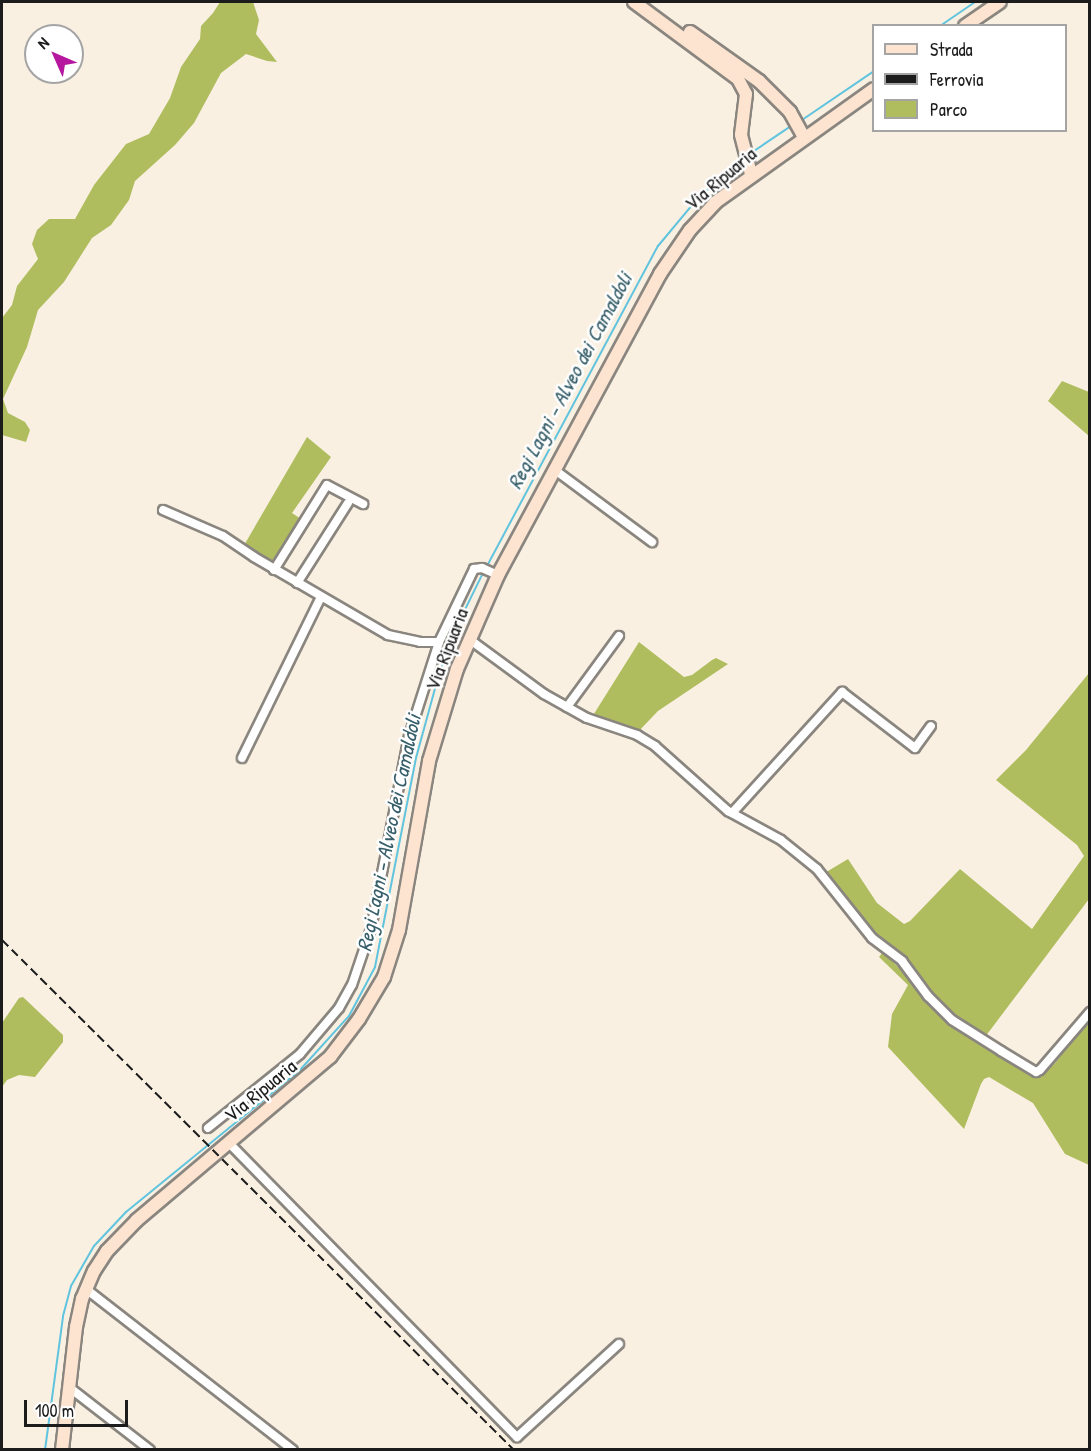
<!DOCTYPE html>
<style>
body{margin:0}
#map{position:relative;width:1091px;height:1451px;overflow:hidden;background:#f9f0e2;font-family:"Patrick Hand",sans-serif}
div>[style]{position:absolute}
.green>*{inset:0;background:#b0bd5f}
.stream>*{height:2px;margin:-1px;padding:0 1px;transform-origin:1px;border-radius:1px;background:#60c4de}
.roads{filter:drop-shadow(2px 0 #8a867f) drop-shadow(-2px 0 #8a867f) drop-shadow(0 2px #8a867f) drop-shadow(0 -2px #8a867f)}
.street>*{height:8px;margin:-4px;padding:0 4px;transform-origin:4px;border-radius:4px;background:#fff}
.secondary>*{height:12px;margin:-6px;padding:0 6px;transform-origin:6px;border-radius:6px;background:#fde4d1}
.rail>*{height:2px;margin-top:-1px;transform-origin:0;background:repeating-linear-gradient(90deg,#1c1c1c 0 9px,transparent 0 13.5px)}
span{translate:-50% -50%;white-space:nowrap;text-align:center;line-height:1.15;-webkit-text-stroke:5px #fff;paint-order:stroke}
.street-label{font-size:20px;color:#1c1c1c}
.water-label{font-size:21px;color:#375f6a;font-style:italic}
.frame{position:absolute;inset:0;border:3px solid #1c1c1c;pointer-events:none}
.legend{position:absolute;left:872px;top:24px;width:195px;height:108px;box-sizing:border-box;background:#fff;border:2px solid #a4a4a4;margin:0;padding:8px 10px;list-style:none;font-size:18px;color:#1c1c1c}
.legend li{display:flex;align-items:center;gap:12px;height:30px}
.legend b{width:30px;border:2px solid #a4a4a4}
.north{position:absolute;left:24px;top:24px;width:60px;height:60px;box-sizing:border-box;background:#fff;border:2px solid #a4a4a4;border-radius:50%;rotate:315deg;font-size:16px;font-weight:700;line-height:24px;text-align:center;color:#1c1c1c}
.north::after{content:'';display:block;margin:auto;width:21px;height:27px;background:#b5179e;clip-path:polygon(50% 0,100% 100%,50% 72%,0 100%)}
.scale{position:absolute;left:24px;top:1400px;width:104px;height:27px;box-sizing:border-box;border:3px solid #1c1c1c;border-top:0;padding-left:8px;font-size:18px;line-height:21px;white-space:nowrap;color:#1c1c1c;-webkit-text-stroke:4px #fff;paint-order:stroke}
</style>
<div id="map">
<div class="green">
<i style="clip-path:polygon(220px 2px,253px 2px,259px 20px,256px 34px,277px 62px,267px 61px,246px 54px,221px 73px,194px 123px,175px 145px,135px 181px,129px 200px,111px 225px,92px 238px,64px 282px,38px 310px,27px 347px,3px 399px,8px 413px,25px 422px,30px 430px,26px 442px,2px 435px,2px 318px,12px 305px,17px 286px,38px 259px,32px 244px,37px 230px,49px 219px,75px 219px,94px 185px,126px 144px,149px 134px,170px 98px,181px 67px,200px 39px,201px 26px,213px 13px)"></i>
<i style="clip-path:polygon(1062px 381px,1089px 392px,1089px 436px,1048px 401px)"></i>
<i style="clip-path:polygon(307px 437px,331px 457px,292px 513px,301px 519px,274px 566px,243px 547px)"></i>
<i style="clip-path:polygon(639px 642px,684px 677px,692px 675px,712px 660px,716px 658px,728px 664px,658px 711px,637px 733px,592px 717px)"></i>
<i style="clip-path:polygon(1089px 673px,1089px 899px,982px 1041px,969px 1033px,867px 928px,823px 874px,848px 859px,877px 903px,904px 924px,910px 921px,960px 869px,1032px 929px,1084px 856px,1077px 845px,996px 780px,1026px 750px)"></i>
<i style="clip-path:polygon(883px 952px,973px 1041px,1041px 1076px,1055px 1063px,1089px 1018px,1089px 1165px,1065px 1154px,1033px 1103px,989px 1077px,984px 1079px,981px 1084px,964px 1129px,888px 1047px,892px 1014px,908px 985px,879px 957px)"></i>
<i style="clip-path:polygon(23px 997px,63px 1035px,63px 1042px,35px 1077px,19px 1075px,7px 1080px,2px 1087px,2px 1023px,19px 998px)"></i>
</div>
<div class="stream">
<i style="left:940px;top:26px;width:42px;rotate:-34.4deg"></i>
<i style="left:799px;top:122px;width:91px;rotate:-34.2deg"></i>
<i style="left:751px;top:153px;width:48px;rotate:-34deg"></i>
<i style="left:487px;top:566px;width:363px;rotate:-61.9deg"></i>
<i style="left:658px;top:246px;width:62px;rotate:-50.2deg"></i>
<i style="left:698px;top:198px;width:58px;rotate:-40.8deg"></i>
<i style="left:45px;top:1450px;width:135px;rotate:-82.3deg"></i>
<i style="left:63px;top:1316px;width:31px;rotate:-75deg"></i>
<i style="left:71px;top:1286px;width:46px;rotate:-60.1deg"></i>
<i style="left:94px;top:1246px;width:47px;rotate:-46.7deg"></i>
<i style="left:126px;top:1212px;width:225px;rotate:-39.2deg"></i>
<i style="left:300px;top:1070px;width:73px;rotate:-47.8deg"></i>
<i style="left:349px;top:1016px;width:55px;rotate:-62deg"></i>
<i style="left:375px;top:967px;width:213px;rotate:-78.9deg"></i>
<i style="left:416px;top:758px;width:76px;rotate:-74.7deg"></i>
<i style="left:436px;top:685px;width:47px;rotate:-72.7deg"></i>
<i style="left:450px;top:640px;width:77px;rotate:-63.8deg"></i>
</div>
<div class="roads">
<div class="street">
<i style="left:555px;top:470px;width:121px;rotate:36.6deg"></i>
<i style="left:163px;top:510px;width:65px;rotate:23.4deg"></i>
<i style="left:223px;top:536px;width:37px;rotate:34deg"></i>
<i style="left:254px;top:557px;width:155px;rotate:30.2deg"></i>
<i style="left:388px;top:635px;width:33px;rotate:12deg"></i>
<i style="left:420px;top:642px;width:19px"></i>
<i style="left:274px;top:570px;width:100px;rotate:-58.1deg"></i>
<i style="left:327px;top:485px;width:41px;rotate:27.8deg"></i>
<i style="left:297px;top:583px;width:95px;rotate:-57.5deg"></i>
<i style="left:469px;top:639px;width:93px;rotate:36.3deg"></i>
<i style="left:544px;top:694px;width:49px;rotate:29.2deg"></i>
<i style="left:587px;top:718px;width:53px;rotate:18.8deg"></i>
<i style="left:637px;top:735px;width:21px;rotate:31deg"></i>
<i style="left:655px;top:746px;width:98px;rotate:41.7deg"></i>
<i style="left:728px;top:811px;width:60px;rotate:28.7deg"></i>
<i style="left:781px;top:840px;width:46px;rotate:38.9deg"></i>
<i style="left:817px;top:869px;width:88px;rotate:51.4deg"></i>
<i style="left:872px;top:938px;width:38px;rotate:37deg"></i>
<i style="left:902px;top:961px;width:44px;rotate:53.4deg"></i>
<i style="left:928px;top:996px;width:34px;rotate:45deg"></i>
<i style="left:952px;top:1020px;width:58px;rotate:32.3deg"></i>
<i style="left:1001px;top:1051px;width:41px;rotate:31deg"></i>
<i style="left:1036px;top:1072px;width:4px;rotate:-27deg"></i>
<i style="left:1040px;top:1070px;width:77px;rotate:-49.2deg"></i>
<i style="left:567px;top:707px;width:88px;rotate:-53.8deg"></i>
<i style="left:242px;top:758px;width:179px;rotate:-63.9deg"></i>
<i style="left:732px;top:813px;width:164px;rotate:-47.7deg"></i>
<i style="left:842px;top:692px;width:92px;rotate:37.5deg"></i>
<i style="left:915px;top:748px;width:27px;rotate:-54deg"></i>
<i style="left:208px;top:1128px;width:118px;rotate:-38.8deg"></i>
<i style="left:300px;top:1054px;width:60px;rotate:-49.7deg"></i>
<i style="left:339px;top:1008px;width:26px;rotate:-61deg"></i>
<i style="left:352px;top:985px;width:59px;rotate:-71.3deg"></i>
<i style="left:371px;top:929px;width:197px;rotate:-78.9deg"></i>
<i style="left:409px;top:736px;width:99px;rotate:-72.3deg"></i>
<i style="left:439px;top:642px;width:81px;rotate:-64.4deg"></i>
<i style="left:474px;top:569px;width:8px;rotate:-7deg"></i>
<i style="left:482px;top:568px;width:17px;rotate:24deg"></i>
<i style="left:228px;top:1142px;width:413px;rotate:45.6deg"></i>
<i style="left:517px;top:1437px;width:138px;rotate:-42.4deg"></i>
<i style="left:86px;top:1289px;width:262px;rotate:37.9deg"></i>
<i style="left:70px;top:1388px;width:101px;rotate:37.8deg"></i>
</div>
<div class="secondary">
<i style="left:634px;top:2px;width:129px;rotate:36.5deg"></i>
<i style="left:738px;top:79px;width:17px;rotate:62deg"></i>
<i style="left:746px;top:94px;width:41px;rotate:97deg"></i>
<i style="left:741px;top:135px;width:40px;rotate:75.6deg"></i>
<i style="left:965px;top:26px;width:42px;rotate:-34.4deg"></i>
<i style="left:690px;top:32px;width:85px;rotate:35.4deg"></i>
<i style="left:759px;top:81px;width:44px;rotate:45deg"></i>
<i style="left:790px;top:112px;width:29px;rotate:61deg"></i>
<i style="left:62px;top:1450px;width:124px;rotate:-83.5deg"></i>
<i style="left:76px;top:1327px;width:29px;rotate:-78deg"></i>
<i style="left:82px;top:1299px;width:30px;rotate:-67deg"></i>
<i style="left:94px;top:1271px;width:24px;rotate:-57deg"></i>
<i style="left:107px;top:1251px;width:43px;rotate:-45.9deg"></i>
<i style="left:137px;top:1220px;width:253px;rotate:-40.2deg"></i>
<i style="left:330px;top:1057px;width:48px;rotate:-52.7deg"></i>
<i style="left:359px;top:1019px;width:49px;rotate:-59.2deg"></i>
<i style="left:384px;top:977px;width:49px;rotate:-72.3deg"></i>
<i style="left:399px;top:930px;width:172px;rotate:-79.9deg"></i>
<i style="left:429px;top:761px;width:96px;rotate:-73.1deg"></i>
<i style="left:457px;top:669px;width:103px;rotate:-66.4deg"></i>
<i style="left:498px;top:575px;width:342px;rotate:-61.7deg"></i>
<i style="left:660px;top:274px;width:53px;rotate:-55.7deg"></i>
<i style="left:690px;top:230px;width:38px;rotate:-47deg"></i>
<i style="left:716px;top:202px;width:194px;rotate:-35.6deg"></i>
</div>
</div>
<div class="rail">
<i style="left:2px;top:940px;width:723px;rotate:44.89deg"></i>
</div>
<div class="street-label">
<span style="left:720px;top:178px;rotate:-40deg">Via Ripuaria</span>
<span style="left:446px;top:649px;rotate:-69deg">Via Ripuaria</span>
<span style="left:260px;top:1090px;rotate:-39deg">Via Ripuaria</span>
</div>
<div class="water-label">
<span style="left:570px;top:381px;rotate:-62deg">Regi Lagni - Alveo dei Camaldoli</span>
<span style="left:389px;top:833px;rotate:-78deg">Regi Lagni - Alveo dei Camaldoli</span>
</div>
<div class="frame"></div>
<ul class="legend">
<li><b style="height:8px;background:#fde4d1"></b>Strada</li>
<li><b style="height:8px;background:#1c1c1c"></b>Ferrovia</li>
<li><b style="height:16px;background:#b0bd5f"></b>Parco</li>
</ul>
<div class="north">N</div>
<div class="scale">100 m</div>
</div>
